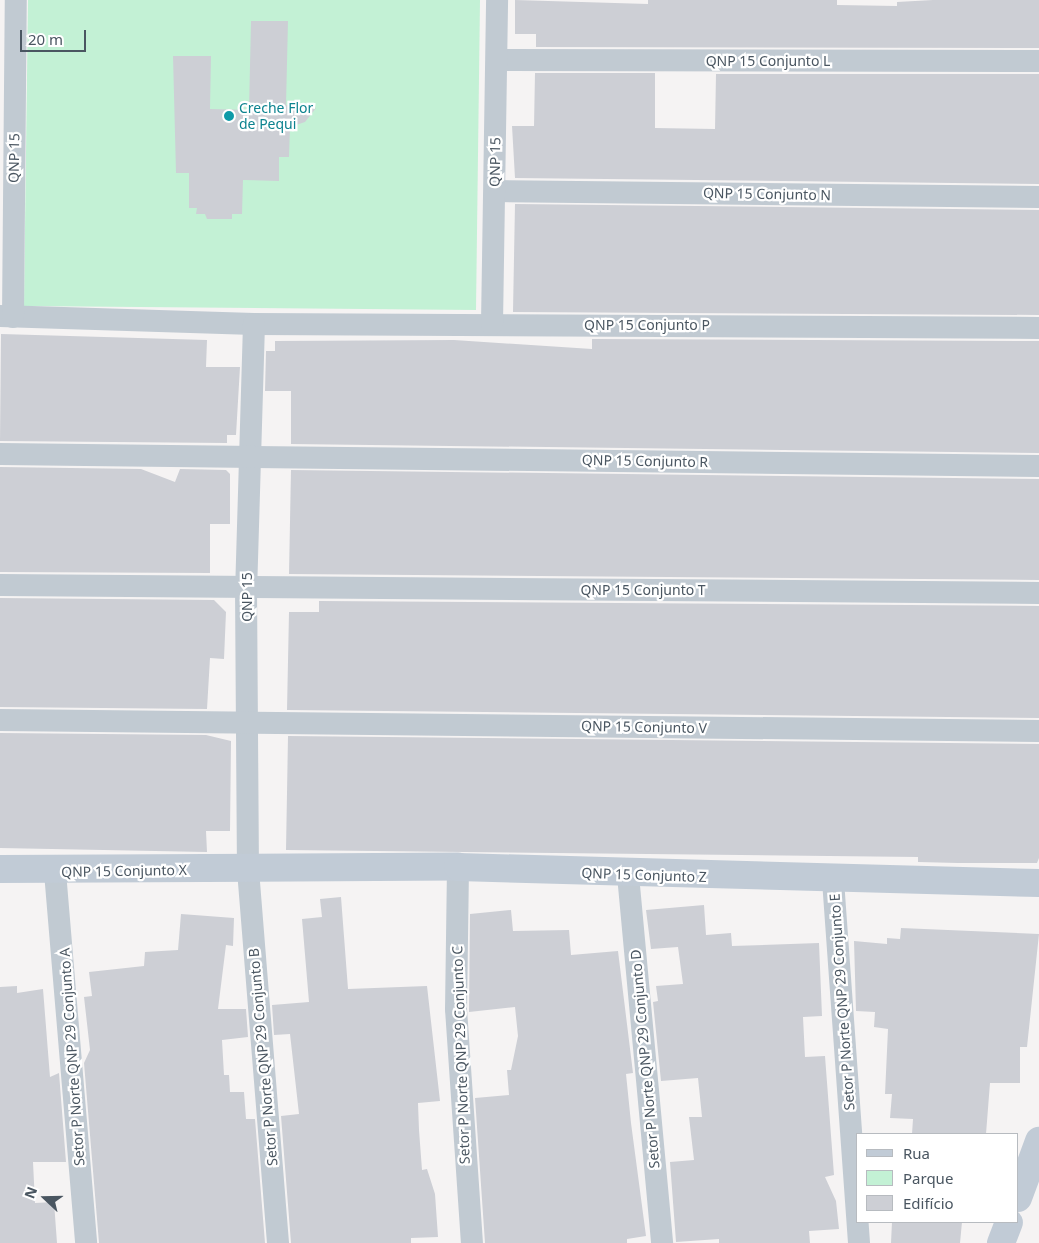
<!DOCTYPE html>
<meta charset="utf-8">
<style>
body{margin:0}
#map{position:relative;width:1039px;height:1243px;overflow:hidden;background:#f5f3f3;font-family:"Noto Sans",sans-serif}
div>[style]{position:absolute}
.green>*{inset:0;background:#c3f1d5}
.building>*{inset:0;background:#cdcfd5}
.street>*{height:22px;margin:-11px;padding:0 11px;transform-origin:11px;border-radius:11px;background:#c1cad2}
.secondary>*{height:28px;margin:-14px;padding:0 14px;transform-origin:14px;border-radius:14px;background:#c1cbd6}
.dots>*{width:14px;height:14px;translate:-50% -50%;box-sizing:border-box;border:2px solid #fff;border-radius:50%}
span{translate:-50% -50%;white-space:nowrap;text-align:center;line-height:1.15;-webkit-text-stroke:4.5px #fff;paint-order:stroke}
.street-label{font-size:14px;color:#4a5661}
.culture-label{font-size:14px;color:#0d838f}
.left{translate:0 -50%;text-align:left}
.legend{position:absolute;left:856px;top:1133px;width:162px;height:90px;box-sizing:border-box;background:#fff;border:1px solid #b7bbc0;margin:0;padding:6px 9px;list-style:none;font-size:15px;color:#4a5661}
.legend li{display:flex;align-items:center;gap:10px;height:25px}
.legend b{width:25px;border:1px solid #b7bbc0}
.north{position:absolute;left:20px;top:1173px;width:50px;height:50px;-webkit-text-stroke:4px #fff;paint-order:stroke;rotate:291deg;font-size:14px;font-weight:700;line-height:20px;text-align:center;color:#4a5661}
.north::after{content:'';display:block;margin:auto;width:18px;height:22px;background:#4a5661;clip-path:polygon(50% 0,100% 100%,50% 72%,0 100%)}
.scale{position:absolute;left:20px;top:30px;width:66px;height:22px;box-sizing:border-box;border:2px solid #4a5661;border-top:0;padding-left:6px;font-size:15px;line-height:18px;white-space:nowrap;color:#4a5661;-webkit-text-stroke:4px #fff;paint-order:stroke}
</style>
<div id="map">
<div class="green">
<i style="clip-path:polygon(28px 0,480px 0,476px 310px,24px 306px)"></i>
</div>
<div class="building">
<i style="clip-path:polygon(515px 0,648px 4px,648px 0,837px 0,837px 5px,897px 6px,897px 2px,933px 0,1039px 0,1039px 48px,536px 47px,536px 34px,515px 34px)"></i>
<i style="clip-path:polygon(251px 21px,288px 21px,286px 105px,316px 108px,305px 122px,290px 127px,289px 157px,279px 157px,279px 181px,243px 180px,242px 214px,232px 214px,232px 219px,207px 219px,205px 214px,196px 214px,197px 208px,189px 208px,189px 173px,176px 173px,173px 56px,211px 56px,210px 109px,249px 110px)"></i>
<i style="clip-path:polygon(535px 73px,655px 73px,655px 128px,715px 129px,716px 74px,1039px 74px,1039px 184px,515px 178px,512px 126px,534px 126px)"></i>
<i style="clip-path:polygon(515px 204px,1039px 210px,1039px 315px,513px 312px)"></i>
<i style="clip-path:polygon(1px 334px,207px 340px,206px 367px,240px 367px,236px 435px,227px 435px,227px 443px,0 441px)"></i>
<i style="clip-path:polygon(592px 339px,1039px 341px,1039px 453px,291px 444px,291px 391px,265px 391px,266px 351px,275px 351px,275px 341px,454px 340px,592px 349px)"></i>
<i style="clip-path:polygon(0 467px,141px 469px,175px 482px,180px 469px,226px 470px,230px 474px,230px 524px,210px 524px,210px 573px,0 572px)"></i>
<i style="clip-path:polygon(291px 470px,1039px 479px,1039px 580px,289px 574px)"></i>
<i style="clip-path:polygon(0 598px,214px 600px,226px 612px,224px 659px,210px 658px,207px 709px,0 707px)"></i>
<i style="clip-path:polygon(319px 601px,1039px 606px,1039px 718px,287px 710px,289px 612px,319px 612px)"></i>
<i style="clip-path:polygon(0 733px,206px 735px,231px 741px,230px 831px,206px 831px,207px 852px,0 848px)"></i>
<i style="clip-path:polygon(288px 736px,1039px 744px,1039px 858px,1037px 863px,958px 863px,918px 862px,918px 857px,286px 850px)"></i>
<i style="clip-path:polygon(341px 897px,348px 989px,427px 986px,440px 1101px,418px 1103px,419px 1130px,422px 1170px,427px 1169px,435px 1194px,438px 1237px,411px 1238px,411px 1243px,291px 1243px,281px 1116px,299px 1114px,290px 1034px,274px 1035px,272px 1005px,309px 1002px,302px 919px,322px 917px,320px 899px)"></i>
<i style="clip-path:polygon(704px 905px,706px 935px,731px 933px,732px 946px,819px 943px,822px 1016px,803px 1017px,805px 1057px,825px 1056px,834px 1175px,825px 1177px,836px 1201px,839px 1229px,809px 1231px,810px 1243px,719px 1243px,719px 1239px,676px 1242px,670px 1162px,694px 1160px,689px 1117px,702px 1117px,698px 1078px,661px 1081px,653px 1002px,658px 1001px,656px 986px,683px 984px,678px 947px,651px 949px,646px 910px)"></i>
<i style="clip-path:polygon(511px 910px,513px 931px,569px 930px,571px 955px,618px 951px,633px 1073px,626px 1074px,631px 1123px,646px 1236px,627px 1239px,627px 1243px,485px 1243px,475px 1098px,509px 1095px,507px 1070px,511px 1070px,518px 1036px,515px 1007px,469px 1012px,470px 914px)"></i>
<i style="clip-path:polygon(181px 914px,234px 918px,233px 946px,226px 945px,218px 1009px,246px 1009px,248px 1037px,222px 1040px,224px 1075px,229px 1075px,230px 1092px,244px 1092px,246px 1119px,255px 1119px,265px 1243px,99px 1243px,84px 1063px,90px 1050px,84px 997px,92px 996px,89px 972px,144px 966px,145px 952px,178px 950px)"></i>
<i style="clip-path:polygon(901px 928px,1039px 934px,1027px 1047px,1020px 1047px,1020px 1083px,990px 1083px,986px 1134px,912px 1134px,913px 1119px,890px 1118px,892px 1094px,885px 1094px,888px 1029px,874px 1027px,875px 1012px,856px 1011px,854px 941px,887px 944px,887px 938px,900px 939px)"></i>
<i style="clip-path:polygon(17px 986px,17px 993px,43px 989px,50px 1077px,59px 1073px,66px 1162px,33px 1162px,35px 1203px,54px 1202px,57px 1243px,0 1243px,0 987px)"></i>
<i style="clip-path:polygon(892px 1222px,962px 1222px,960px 1243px,891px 1243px)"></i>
</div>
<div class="street">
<i style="left:497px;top:60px;width:542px;rotate:0.11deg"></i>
<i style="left:495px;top:191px;width:544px;rotate:0.63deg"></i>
<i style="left:0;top:316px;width:254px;rotate:1.8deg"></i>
<i style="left:254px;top:324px;width:785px;rotate:0.29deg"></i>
<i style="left:13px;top:317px;width:317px;rotate:-89.5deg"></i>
<i style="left:254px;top:324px;width:264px;rotate:91.7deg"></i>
<i style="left:246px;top:588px;width:282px;rotate:89.6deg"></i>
<i style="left:248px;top:870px;width:374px;rotate:85.4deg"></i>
<i style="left:492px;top:324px;width:324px;rotate:-89.1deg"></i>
<i style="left:0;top:454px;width:1039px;rotate:0.66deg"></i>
<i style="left:0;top:585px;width:1039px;rotate:0.44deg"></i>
<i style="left:0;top:720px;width:1039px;rotate:0.61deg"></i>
<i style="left:458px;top:867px;width:142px;rotate:90.8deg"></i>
<i style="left:456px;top:1009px;width:235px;rotate:86.1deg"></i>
<i style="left:55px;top:872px;width:372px;rotate:85.2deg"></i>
<i style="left:628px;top:875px;width:370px;rotate:84.7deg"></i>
<i style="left:833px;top:880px;width:364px;rotate:85.9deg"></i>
</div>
<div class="secondary">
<i style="left:0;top:869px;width:458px;rotate:-0.3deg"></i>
<i style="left:458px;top:867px;width:581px;rotate:1.58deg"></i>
<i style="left:1018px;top:1198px;width:61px;rotate:-69.8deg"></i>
<i style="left:1001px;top:1243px;width:22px;rotate:-69deg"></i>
</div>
<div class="dots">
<i style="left:229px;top:116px;background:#0f9aa8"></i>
</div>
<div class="street-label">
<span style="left:768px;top:61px">QNP 15 Conjunto L</span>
<span style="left:14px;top:158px;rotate:-89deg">QNP 15</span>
<span style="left:495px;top:162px;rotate:-89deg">QNP 15</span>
<span style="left:767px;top:194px;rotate:1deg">QNP 15 Conjunto N</span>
<span style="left:647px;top:325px">QNP 15 Conjunto P</span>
<span style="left:645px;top:461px;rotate:1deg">QNP 15 Conjunto R</span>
<span style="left:643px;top:590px">QNP 15 Conjunto T</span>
<span style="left:247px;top:597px;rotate:-90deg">QNP 15</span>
<span style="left:644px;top:727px;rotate:1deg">QNP 15 Conjunto V</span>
<span style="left:124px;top:871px;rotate:-1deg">QNP 15 Conjunto X</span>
<span style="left:644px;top:875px;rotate:2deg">QNP 15 Conjunto Z</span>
<span style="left:842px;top:1002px;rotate:-94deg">Setor P Norte QNP 29 Conjunto E</span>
<span style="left:461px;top:1055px;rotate:-92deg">Setor P Norte QNP 29 Conjunto C</span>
<span style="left:72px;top:1057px;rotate:-94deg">Setor P Norte QNP 29 Conjunto A</span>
<span style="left:263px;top:1057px;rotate:-95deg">Setor P Norte QNP 29 Conjunto B</span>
<span style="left:645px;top:1059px;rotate:-95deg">Setor P Norte QNP 29 Conjunto D</span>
</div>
<div class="culture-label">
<span class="left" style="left:239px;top:116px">Creche Flor<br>de Pequi</span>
</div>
<ul class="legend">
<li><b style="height:6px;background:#c1cbd6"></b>Rua</li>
<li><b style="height:14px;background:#c3f1d5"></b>Parque</li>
<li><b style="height:14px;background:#cdcfd5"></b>Edifício</li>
</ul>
<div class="north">N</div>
<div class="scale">20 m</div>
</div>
